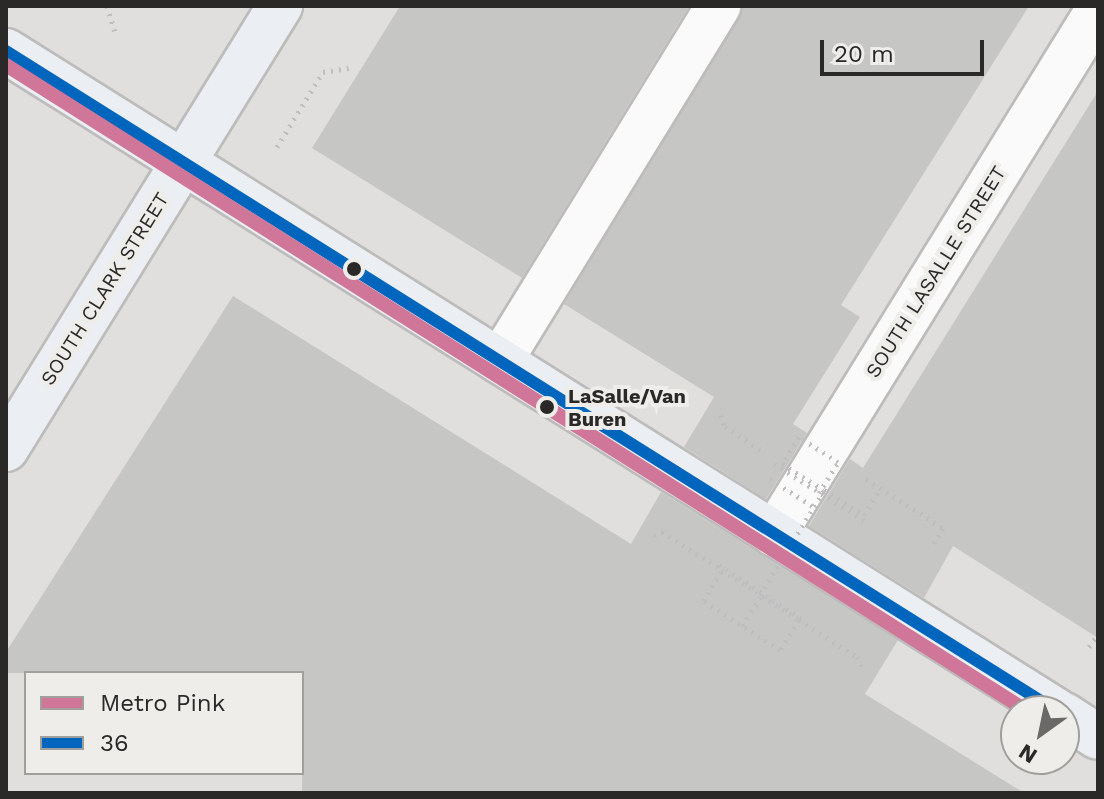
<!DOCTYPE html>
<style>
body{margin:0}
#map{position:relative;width:1104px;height:799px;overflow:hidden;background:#e0dfde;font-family:"Work Sans",sans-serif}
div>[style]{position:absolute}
.building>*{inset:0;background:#c6c6c5}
.path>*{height:5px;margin-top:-2.5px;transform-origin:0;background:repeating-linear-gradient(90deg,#bfbebe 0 2px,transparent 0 8px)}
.roads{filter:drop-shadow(2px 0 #bdbcbb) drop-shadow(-2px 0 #bdbcbb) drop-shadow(0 2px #bdbcbb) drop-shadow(0 -2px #bdbcbb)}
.minor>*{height:44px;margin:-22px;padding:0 22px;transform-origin:22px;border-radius:22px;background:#fafafa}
.major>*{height:44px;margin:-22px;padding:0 22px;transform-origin:22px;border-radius:22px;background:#ebeef2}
.path-bridge>*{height:5px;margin-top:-2.5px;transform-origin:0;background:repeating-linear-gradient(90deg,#bfbebe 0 2px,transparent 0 8px)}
.bus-1>*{height:12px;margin:-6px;padding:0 6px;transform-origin:6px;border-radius:6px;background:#0065bd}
.metro-1>*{height:14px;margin:-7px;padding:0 7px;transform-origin:7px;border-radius:7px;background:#d07699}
.dots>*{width:22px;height:22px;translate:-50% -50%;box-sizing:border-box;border:4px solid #eeedea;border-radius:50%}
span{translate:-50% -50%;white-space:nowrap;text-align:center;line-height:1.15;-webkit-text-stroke:8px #eeedea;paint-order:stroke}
.street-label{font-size:20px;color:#2a2928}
.stop-label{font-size:20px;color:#2a2928;font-weight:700}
.left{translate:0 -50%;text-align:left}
.frame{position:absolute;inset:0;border:8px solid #2a2928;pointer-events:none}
.legend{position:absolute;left:24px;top:671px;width:280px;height:104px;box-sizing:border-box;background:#eeedea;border:2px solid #a09f9c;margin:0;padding:10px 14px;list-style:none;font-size:24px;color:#2a2928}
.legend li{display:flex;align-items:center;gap:16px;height:40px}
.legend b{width:40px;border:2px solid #a09f9c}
.north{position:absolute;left:1000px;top:695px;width:80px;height:80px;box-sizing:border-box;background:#eeedea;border:2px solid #a09f9c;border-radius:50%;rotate:213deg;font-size:22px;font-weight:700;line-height:32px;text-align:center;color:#2a2928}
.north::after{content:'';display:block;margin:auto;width:28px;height:36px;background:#6a6968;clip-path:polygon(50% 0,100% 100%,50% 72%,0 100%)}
.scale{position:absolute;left:820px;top:40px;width:164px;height:36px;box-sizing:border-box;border:4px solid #2a2928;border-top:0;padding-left:10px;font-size:24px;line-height:28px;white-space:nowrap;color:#2a2928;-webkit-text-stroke:6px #eeedea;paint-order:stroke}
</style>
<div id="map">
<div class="building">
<i style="clip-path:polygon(400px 6px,689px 6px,522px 278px,312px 148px)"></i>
<i style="clip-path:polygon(743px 6px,1029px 6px,841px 305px,860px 317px,793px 424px,807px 433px,766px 499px,684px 447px,714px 397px,564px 304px)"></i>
<i style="clip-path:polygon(1098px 91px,1098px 638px,953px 546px,924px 598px,809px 526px,850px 459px,863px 468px)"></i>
<i style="clip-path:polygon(233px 296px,631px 544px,661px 492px,898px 640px,865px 694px,1024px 793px,302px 793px,302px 673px,6px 673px,6px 652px)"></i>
</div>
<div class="path">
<i style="left:107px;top:6px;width:27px;rotate:73deg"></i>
<i style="left:277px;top:147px;width:88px;rotate:-58.5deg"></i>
<i style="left:323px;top:72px;width:26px;rotate:-9deg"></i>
<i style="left:721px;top:415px;width:13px;rotate:72deg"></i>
<i style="left:725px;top:427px;width:46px;rotate:32.7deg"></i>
<i style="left:866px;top:479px;width:91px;rotate:32.5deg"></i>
<i style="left:943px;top:528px;width:22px;rotate:120deg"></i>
<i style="left:654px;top:535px;width:9px;rotate:-21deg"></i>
<i style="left:662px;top:532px;width:71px;rotate:32.3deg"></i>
<i style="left:722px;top:570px;width:92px;rotate:33deg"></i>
<i style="left:799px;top:620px;width:36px;rotate:122deg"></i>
<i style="left:780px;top:650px;width:90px;rotate:-147.2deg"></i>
<i style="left:704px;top:601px;width:36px;rotate:-60deg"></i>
<i style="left:799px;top:620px;width:69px;rotate:32.5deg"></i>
<i style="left:857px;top:657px;width:11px;rotate:63deg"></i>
<i style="left:1089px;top:647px;width:12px;rotate:-55deg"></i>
</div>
<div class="roads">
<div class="minor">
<i style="left:500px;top:361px;width:417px;rotate:-58.4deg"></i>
<i style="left:774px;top:534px;width:616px;rotate:-58.27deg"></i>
</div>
<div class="major">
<i style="left:6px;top:51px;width:1241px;rotate:32.13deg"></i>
<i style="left:6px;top:449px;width:521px;rotate:-58.26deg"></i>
<i style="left:1064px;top:715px;width:40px;rotate:32.9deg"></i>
</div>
</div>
<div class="path-bridge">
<i style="left:774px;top:464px;width:111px;rotate:32.1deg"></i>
<i style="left:770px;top:479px;width:52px;rotate:32.5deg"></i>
<i style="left:819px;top:493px;width:36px;rotate:-58deg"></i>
<i style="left:838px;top:462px;width:46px;rotate:-147.3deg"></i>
<i style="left:799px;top:437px;width:32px;rotate:122deg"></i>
<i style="left:782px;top:464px;width:49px;rotate:31.8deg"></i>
<i style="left:824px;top:490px;width:47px;rotate:32deg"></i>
<i style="left:864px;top:515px;width:31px;rotate:-59deg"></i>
<i style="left:719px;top:565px;width:103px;rotate:33.1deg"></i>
<i style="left:760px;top:595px;width:122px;rotate:-58.4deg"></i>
<i style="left:743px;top:626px;width:37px;rotate:-59deg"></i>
</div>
<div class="bus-1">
<i style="left:6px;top:51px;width:1241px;rotate:32.13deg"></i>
</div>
<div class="metro-1">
<i style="left:6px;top:65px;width:1208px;rotate:32.32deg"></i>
</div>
<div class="dots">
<i style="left:354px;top:269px;background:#2a2928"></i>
<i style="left:547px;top:407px;background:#2a2928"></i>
</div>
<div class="street-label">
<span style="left:936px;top:272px;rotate:-58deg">SOUTH LASALLE STREET</span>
<span style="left:105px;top:289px;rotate:-58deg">SOUTH CLARK STREET</span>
</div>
<div class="stop-label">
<span class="left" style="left:568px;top:408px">LaSalle/Van<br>Buren</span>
</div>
<div class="frame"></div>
<ul class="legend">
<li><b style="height:10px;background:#d07699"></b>Metro Pink</li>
<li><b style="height:10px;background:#0065bd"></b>36</li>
</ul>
<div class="north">N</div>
<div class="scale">20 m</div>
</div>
